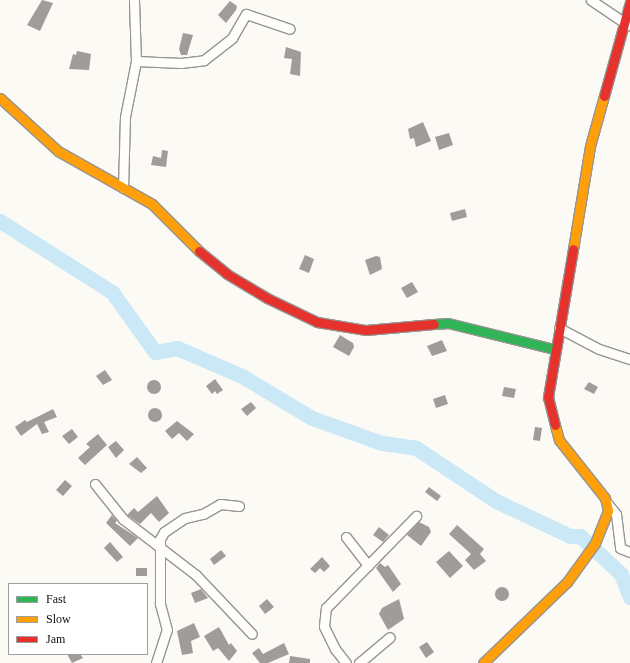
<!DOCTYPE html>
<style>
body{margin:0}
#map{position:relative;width:630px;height:663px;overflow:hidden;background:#fcfaf4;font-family:Georgia,serif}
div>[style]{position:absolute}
.river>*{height:15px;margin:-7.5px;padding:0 7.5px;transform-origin:7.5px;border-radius:7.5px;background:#cae8f5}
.building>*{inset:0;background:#9f9c99}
.round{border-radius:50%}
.roads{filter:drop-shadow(1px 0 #969592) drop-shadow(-1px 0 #969592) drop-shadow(0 1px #969592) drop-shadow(0 -1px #969592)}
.street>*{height:9px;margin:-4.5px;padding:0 4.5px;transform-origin:4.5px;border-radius:4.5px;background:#fffefd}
.fast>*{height:9px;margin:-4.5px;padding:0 4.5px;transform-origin:4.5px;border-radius:4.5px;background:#30b455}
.slow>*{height:9px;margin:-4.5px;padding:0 4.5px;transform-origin:4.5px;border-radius:4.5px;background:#ff9f0a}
.jam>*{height:9px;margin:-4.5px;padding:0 4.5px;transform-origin:4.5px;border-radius:4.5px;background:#e5322d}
span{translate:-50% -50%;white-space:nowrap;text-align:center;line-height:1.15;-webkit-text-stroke:4px #fff;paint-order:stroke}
.legend{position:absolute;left:8px;top:583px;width:140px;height:72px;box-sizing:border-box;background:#fff;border:1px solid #9f9f9f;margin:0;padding:5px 7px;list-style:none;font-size:12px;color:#0f0f0f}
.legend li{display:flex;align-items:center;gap:8px;height:20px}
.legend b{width:20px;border:1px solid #9f9f9f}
</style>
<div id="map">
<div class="river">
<i style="left:0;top:221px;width:133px;rotate:32.4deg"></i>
<i style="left:112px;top:292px;width:74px;rotate:54.4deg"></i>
<i style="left:155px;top:352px;width:22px;rotate:-10deg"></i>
<i style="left:177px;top:348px;width:71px;rotate:23.3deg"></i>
<i style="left:242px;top:376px;width:82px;rotate:31deg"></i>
<i style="left:312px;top:418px;width:74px;rotate:19.7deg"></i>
<i style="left:382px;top:443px;width:34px;rotate:8deg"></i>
<i style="left:416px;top:448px;width:96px;rotate:33.5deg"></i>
<i style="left:496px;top:501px;width:82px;rotate:25.3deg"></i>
<i style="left:570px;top:536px;width:10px"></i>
<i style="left:580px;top:536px;width:56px;rotate:42.8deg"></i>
<i style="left:621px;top:574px;width:25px;rotate:69deg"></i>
</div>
<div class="building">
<i style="clip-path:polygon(42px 0,53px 3px,40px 31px,27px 25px)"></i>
<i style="clip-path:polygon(230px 1px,237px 6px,236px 10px,226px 23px,218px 15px)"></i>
<i style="clip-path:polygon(183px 33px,193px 35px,187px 55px,181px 55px,179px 49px)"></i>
<i style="clip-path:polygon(286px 47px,301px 52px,300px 76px,290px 74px,292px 59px,284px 58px)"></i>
<i style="clip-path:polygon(77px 51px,91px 54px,89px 70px,69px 69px,73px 54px,76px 55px)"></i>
<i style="clip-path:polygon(423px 122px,431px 141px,416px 147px,414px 138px,410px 139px,408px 129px)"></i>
<i style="clip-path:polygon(449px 133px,453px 145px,439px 150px,435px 137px)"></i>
<i style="clip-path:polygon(162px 150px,168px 151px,166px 167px,151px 165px,153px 156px,161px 158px)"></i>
<i style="clip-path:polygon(465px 209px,467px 217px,452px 221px,450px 213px)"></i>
<i style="clip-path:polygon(305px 255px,314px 259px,309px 273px,299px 269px)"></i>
<i style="clip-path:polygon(376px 256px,380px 257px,382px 269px,370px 275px,365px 260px)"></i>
<i style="clip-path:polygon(412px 282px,418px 292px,407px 298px,401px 288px)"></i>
<i style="clip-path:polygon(340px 335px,353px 343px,354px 347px,349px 356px,333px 347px)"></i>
<i style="clip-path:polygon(442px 340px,447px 351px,432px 356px,427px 346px)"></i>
<i style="clip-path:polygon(105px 370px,112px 380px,103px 385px,96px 376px)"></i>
<i style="clip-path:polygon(215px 379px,223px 390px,217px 394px,215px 391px,212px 394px,206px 386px)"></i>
<i class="round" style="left:147px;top:380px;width:14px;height:14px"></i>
<i style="clip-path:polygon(589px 382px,598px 387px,594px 394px,584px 389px)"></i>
<i style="clip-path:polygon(504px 387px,516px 389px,514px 398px,502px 396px)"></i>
<i style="clip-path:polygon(445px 395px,448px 404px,436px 408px,433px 399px)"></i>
<i style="clip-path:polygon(251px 402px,256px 408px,247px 416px,241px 409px)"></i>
<i class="round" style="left:148px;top:408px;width:14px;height:14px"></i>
<i style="clip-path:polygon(53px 409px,57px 417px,44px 422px,49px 432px,42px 434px,37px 424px,21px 436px,15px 427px,25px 420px,27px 422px)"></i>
<i style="clip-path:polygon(177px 421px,194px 434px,187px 441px,179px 433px,172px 439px,165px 431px)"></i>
<i style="clip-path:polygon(535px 427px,542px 428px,540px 441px,533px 440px)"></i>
<i style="clip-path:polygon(72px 429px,78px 437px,69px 444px,62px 436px)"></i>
<i style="clip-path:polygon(98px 434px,107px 445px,85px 465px,78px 458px,90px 447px,86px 444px)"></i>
<i style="clip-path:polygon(116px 441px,124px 450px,116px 458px,108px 447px)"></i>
<i style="clip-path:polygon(137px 457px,147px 468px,141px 473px,129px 464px)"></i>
<i style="clip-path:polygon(65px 480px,72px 486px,63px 496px,56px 490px)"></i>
<i style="clip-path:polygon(429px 487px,441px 496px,437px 501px,425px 492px)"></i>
<i style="clip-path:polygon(157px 496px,169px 513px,159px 522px,151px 513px,140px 524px,127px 515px,134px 508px,138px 512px)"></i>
<i style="clip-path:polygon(112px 515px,117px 521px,115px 523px,138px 538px,130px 546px,106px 523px)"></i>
<i style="clip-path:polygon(419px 522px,429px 527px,431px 532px,421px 546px,407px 535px)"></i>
<i style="clip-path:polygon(457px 525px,484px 549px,480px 554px,486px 561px,474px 570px,465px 560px,471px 554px,449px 534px)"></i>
<i style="clip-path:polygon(379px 527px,389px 535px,383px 542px,373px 535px)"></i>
<i style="clip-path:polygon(110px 542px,123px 557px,117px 562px,104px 548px)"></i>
<i style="clip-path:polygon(221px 550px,226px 556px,214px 565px,210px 559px)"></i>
<i style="clip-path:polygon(449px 551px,463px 566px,450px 578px,436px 562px)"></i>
<i style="clip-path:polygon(322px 557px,330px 566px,324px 572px,320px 568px,315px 573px,310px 569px)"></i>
<i style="clip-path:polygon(380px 563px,385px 567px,388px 565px,401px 584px,393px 592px,376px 568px)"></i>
<i style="clip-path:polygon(136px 568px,147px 568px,147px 576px,136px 576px)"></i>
<i class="round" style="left:495px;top:587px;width:14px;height:14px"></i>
<i style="clip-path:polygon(201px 589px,208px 598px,195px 603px,191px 593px)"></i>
<i style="clip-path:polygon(267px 599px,274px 607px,265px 614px,259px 606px)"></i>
<i style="clip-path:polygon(399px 599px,404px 619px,388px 630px,379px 614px,382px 608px)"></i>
<i style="clip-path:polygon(194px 623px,200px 637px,191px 641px,193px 653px,182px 655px,177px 631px)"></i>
<i style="clip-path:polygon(219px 627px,229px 645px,231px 643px,237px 651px,229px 661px,218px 648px,213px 651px,204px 636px)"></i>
<i style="clip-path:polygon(427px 642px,434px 652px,426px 658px,419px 647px)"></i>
<i style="clip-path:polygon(284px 643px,289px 654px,268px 663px,260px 663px,252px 653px,259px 648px,263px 654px)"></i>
<i style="clip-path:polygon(67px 654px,80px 654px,83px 658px,72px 663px)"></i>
<i style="clip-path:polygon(290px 656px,310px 659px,310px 663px,289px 663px)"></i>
</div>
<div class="roads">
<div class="street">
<i style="left:591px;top:0;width:45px;rotate:34deg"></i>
<i style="left:136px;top:61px;width:45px;rotate:2.5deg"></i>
<i style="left:181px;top:63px;width:23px;rotate:-7deg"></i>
<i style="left:204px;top:60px;width:36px;rotate:-38deg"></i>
<i style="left:232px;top:38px;width:28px;rotate:-60deg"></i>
<i style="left:246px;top:14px;width:46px;rotate:18.8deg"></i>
<i style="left:123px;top:188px;width:71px;rotate:-88.4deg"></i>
<i style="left:125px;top:117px;width:57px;rotate:-78.9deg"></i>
<i style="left:136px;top:61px;width:61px;rotate:-91.9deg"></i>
<i style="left:559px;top:328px;width:45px;rotate:27.7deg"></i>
<i style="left:599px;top:349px;width:33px;rotate:18deg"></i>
<i style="left:95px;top:484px;width:45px;rotate:51.3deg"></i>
<i style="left:123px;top:519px;width:92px;rotate:37.5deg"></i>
<i style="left:196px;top:575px;width:81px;rotate:46.5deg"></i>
<i style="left:607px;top:503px;width:14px;rotate:51deg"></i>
<i style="left:616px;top:514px;width:34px;rotate:83deg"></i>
<i style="left:620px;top:548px;width:11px;rotate:22deg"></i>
<i style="left:346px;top:537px;width:36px;rotate:52deg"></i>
<i style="left:156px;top:663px;width:35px;rotate:-72deg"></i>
<i style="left:167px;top:630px;width:28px;rotate:-105deg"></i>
<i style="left:160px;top:603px;width:64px;rotate:-90deg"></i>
<i style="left:160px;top:539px;width:8px;rotate:-60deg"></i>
<i style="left:164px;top:532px;width:25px;rotate:-34deg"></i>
<i style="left:185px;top:518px;width:18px;rotate:-13deg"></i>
<i style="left:203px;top:514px;width:20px;rotate:-30deg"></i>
<i style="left:220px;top:504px;width:19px;rotate:6deg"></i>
<i style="left:346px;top:663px;width:18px;rotate:-128deg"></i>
<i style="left:335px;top:649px;width:25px;rotate:-116deg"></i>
<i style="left:324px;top:626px;width:18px;rotate:-84deg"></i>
<i style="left:326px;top:608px;width:129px;rotate:-45.6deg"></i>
<i style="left:359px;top:663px;width:40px;rotate:-40deg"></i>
</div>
<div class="fast">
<i style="left:434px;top:324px;width:14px;rotate:-4deg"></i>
<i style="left:448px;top:323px;width:109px;rotate:13.8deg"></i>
</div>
<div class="slow">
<i style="left:0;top:98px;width:79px;rotate:42.4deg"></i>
<i style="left:58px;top:151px;width:108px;rotate:29.4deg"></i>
<i style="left:152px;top:204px;width:66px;rotate:45deg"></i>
<i style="left:573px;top:249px;width:104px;rotate:-80.6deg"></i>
<i style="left:590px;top:146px;width:52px;rotate:-74.4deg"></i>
<i style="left:483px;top:663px;width:117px;rotate:-44deg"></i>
<i style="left:567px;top:582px;width:48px;rotate:-54.3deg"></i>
<i style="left:595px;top:543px;width:35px;rotate:-68deg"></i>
<i style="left:608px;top:510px;width:12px;rotate:-104deg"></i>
<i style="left:605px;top:498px;width:74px;rotate:-128.4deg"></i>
<i style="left:559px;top:440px;width:16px;rotate:-105deg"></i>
</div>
<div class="jam">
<i style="left:604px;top:96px;width:98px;rotate:-74.5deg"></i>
<i style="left:199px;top:251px;width:36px;rotate:39deg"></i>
<i style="left:227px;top:274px;width:47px;rotate:31deg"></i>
<i style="left:267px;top:298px;width:55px;rotate:25.6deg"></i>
<i style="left:317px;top:322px;width:50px;rotate:9.3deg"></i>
<i style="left:366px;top:330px;width:68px;rotate:-5deg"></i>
<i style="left:555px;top:425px;width:29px;rotate:-104deg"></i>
<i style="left:548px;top:397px;width:150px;rotate:-80.4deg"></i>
</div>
</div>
<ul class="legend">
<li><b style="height:5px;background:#30b455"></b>Fast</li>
<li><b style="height:5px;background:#ff9f0a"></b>Slow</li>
<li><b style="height:5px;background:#e5322d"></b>Jam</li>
</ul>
</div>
